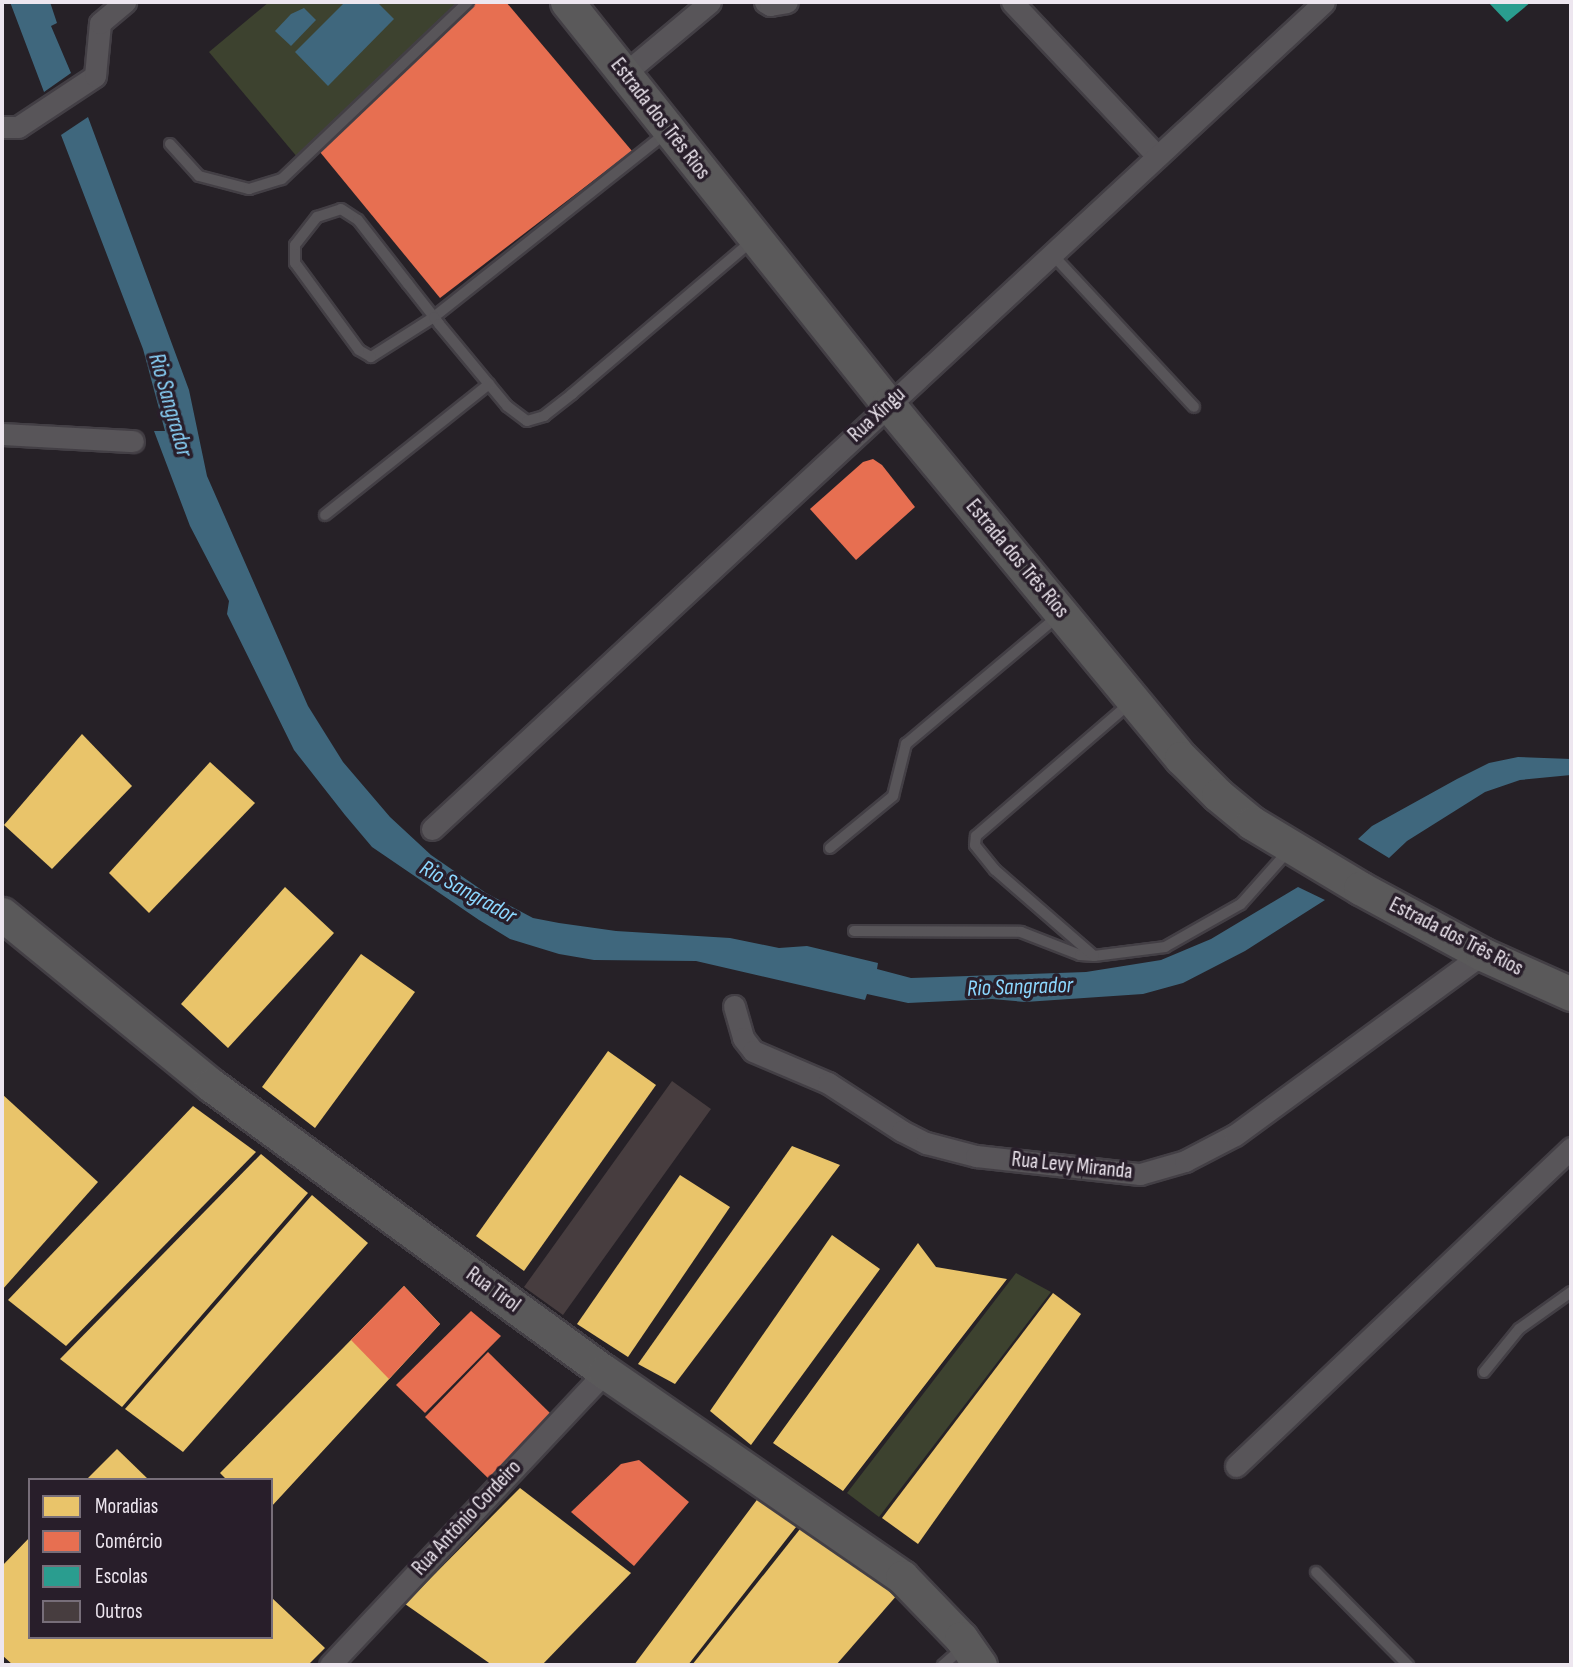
<!DOCTYPE html>
<meta charset="utf-8">
<style>
body{margin:0}
#map{position:relative;width:1573px;height:1667px;overflow:hidden;background:#262127;font-family:"Sofia Sans Condensed",sans-serif}
div>[style]{position:absolute}
.green>*{inset:0;background:#3d422f}
.water>*{inset:0;background:#3f677d}
.homes>*{inset:0;background:#e9c46a}
.shops>*{inset:0;background:#e76f51}
.schools>*{inset:0;background:#2a9d8f}
.building>*{inset:0;background:#473d3f}
.roads{filter:drop-shadow(2px 0 #433f45) drop-shadow(-2px 0 #433f45) drop-shadow(0 2px #433f45) drop-shadow(0 -2px #433f45)}
.lane>*{height:10px;margin:-5px;padding:0 5px;transform-origin:5px;border-radius:5px;background:#585559}
.street>*{height:21px;margin:-10.5px;padding:0 10.5px;transform-origin:10.5px;border-radius:10.5px;background:#585559}
.primary>*{height:33px;margin:-16.5px;padding:0 16.5px;transform-origin:16.5px;border-radius:16.5px;background:#5a595a}
span{translate:-50% -50%;white-space:nowrap;text-align:center;line-height:1.15;-webkit-text-stroke:7px #281e2a;paint-order:stroke}
.street-label{font-size:21px;color:#ede6ef}
.water-label{font-size:23px;color:#8cd7ff;font-style:italic}
.frame{position:absolute;inset:0;border:4px solid #ede6ef;pointer-events:none}
.legend{position:absolute;left:28px;top:1478px;width:245px;height:161px;box-sizing:border-box;background:#281e2a;border:2px solid #776e79;margin:0;padding:9px 12px;list-style:none;font-size:21px;color:#ede6ef}
.legend li{display:flex;align-items:center;gap:14px;height:35px}
.legend b{width:35px;border:2px solid #776e79}
</style>
<div id="map">
<div class="green">
<i style="clip-path:polygon(269px 2px,461px 2px,303px 164px,209px 52px)"></i>
<i style="clip-path:polygon(1016px 1273px,1051px 1292px,879px 1517px,847px 1493px)"></i>
</div>
<div class="water">
<i style="clip-path:polygon(10px 2px,50px 2px,57px 23px,51px 26px,71px 73px,44px 92px)"></i>
<i style="clip-path:polygon(345px 2px,377px 2px,394px 19px,328px 86px,295px 52px)"></i>
<i style="clip-path:polygon(304px 8px,316px 20px,291px 46px,275px 31px,291px 14px)"></i>
<i style="clip-path:polygon(88px 117px,189px 390px,207px 476px,308px 706px,343px 762px,390px 817px,431px 855px,486px 893px,533px 918px,559px 923px,616px 931px,730px 938px,779px 948px,807px 946px,878px 963px,877px 969px,911px 978px,1086px 972px,1161px 960px,1211px 939px,1298px 887px,1325px 900px,1245px 951px,1183px 983px,1143px 994px,1025px 1002px,992px 999px,908px 1003px,867px 994px,865px 1000px,696px 961px,594px 960px,559px 954px,510px 939px,479px 920px,372px 847px,345px 815px,294px 750px,227px 614px,229px 601px,190px 526px,154px 431px,165px 431px,143px 349px,61px 135px)"></i>
<i style="clip-path:polygon(1518px 757px,1571px 759px,1571px 775px,1520px 780px,1485px 792px,1407px 841px,1389px 858px,1358px 839px,1372px 826px,1457px 779px,1489px 763px)"></i>
</div>
<div class="homes">
<i style="clip-path:polygon(82px 734px,132px 786px,52px 869px,4px 825px)"></i>
<i style="clip-path:polygon(210px 762px,255px 803px,149px 913px,109px 873px)"></i>
<i style="clip-path:polygon(285px 887px,334px 933px,228px 1048px,181px 1004px)"></i>
<i style="clip-path:polygon(361px 954px,415px 992px,315px 1128px,262px 1087px)"></i>
<i style="clip-path:polygon(608px 1051px,656px 1085px,524px 1271px,476px 1236px)"></i>
<i style="clip-path:polygon(2px 1094px,98px 1182px,2px 1290px)"></i>
<i style="clip-path:polygon(193px 1106px,256px 1152px,66px 1346px,8px 1300px)"></i>
<i style="clip-path:polygon(792px 1146px,840px 1165px,675px 1384px,638px 1364px)"></i>
<i style="clip-path:polygon(261px 1154px,308px 1193px,122px 1407px,60px 1359px)"></i>
<i style="clip-path:polygon(680px 1175px,730px 1207px,628px 1357px,577px 1324px)"></i>
<i style="clip-path:polygon(312px 1195px,368px 1243px,183px 1452px,125px 1409px)"></i>
<i style="clip-path:polygon(832px 1235px,880px 1269px,751px 1445px,710px 1411px)"></i>
<i style="clip-path:polygon(918px 1243px,936px 1267px,1007px 1279px,843px 1491px,773px 1443px)"></i>
<i style="clip-path:polygon(404px 1286px,440px 1324px,271px 1507px,271px 1480px,227px 1480px,220px 1473px)"></i>
<i style="clip-path:polygon(1053px 1293px,1081px 1314px,918px 1544px,882px 1518px)"></i>
<i style="clip-path:polygon(117px 1449px,149px 1480px,86px 1480px)"></i>
<i style="clip-path:polygon(520px 1488px,631px 1573px,542px 1665px,492px 1665px,405px 1604px)"></i>
<i style="clip-path:polygon(762px 1493px,800px 1522px,688px 1665px,634px 1665px)"></i>
<i style="clip-path:polygon(804px 1524px,898px 1594px,836px 1665px,692px 1665px)"></i>
<i style="clip-path:polygon(30px 1537px,30px 1637px,271px 1637px,271px 1597px,325px 1648px,308px 1665px,13px 1665px,2px 1655px,2px 1566px)"></i>
</div>
<div class="shops">
<i style="clip-path:polygon(472px 2px,506px 2px,632px 151px,440px 298px,320px 152px)"></i>
<i style="clip-path:polygon(873px 459px,882px 465px,915px 507px,856px 560px,810px 509px,863px 462px)"></i>
<i style="clip-path:polygon(404px 1286px,440px 1324px,389px 1379px,351px 1340px)"></i>
<i style="clip-path:polygon(471px 1311px,501px 1336px,425px 1413px,396px 1385px)"></i>
<i style="clip-path:polygon(488px 1352px,552px 1415px,490px 1480px,425px 1417px)"></i>
<i style="clip-path:polygon(639px 1460px,689px 1502px,634px 1566px,571px 1512px,621px 1464px)"></i>
</div>
<div class="schools">
<i style="clip-path:polygon(1488px 2px,1531px 2px,1507px 22px)"></i>
</div>
<div class="building">
<i style="clip-path:polygon(672px 1081px,711px 1109px,563px 1315px,524px 1287px)"></i>
</div>
<div class="roads">
<div class="lane">
<i style="left:666px;top:133px;width:296px;rotate:141.6deg"></i>
<i style="left:434px;top:317px;width:75px;rotate:147.6deg"></i>
<i style="left:371px;top:357px;width:14px;rotate:-150deg"></i>
<i style="left:359px;top:350px;width:108px;rotate:-126.3deg"></i>
<i style="left:295px;top:263px;width:18px;rotate:-90deg"></i>
<i style="left:295px;top:245px;width:36px;rotate:-52deg"></i>
<i style="left:317px;top:217px;width:25px;rotate:-18deg"></i>
<i style="left:341px;top:209px;width:20px;rotate:33deg"></i>
<i style="left:358px;top:220px;width:81px;rotate:52deg"></i>
<i style="left:408px;top:284px;width:42px;rotate:51.8deg"></i>
<i style="left:434px;top:317px;width:9px;rotate:54deg"></i>
<i style="left:439px;top:324px;width:107px;rotate:50.3deg"></i>
<i style="left:507px;top:406px;width:25px;rotate:37deg"></i>
<i style="left:527px;top:421px;width:18px;rotate:-16deg"></i>
<i style="left:544px;top:416px;width:36px;rotate:-38deg"></i>
<i style="left:572px;top:394px;width:238px;rotate:-40.4deg"></i>
<i style="left:170px;top:144px;width:43px;rotate:47.8deg"></i>
<i style="left:199px;top:176px;width:52px;rotate:14.6deg"></i>
<i style="left:249px;top:189px;width:34px;rotate:-17deg"></i>
<i style="left:282px;top:179px;width:257px;rotate:-43.6deg"></i>
<i style="left:1051px;top:253px;width:210px;rotate:47.1deg"></i>
<i style="left:325px;top:515px;width:210px;rotate:-38.6deg"></i>
<i style="left:830px;top:848px;width:82px;rotate:-39.5deg"></i>
<i style="left:893px;top:796px;width:54px;rotate:-76deg"></i>
<i style="left:906px;top:744px;width:200px;rotate:-40.1deg"></i>
<i style="left:854px;top:931px;width:167px;rotate:0.3deg"></i>
<i style="left:1021px;top:932px;width:63px;rotate:21.3deg"></i>
<i style="left:1080px;top:955px;width:14px;rotate:4deg"></i>
<i style="left:1094px;top:956px;width:72px;rotate:-7.2deg"></i>
<i style="left:1165px;top:947px;width:87px;rotate:-29.5deg"></i>
<i style="left:1241px;top:904px;width:74px;rotate:-48.3deg"></i>
<i style="left:1094px;top:956px;width:131px;rotate:-139deg"></i>
<i style="left:995px;top:870px;width:32px;rotate:-129deg"></i>
<i style="left:975px;top:845px;width:9px;rotate:-84deg"></i>
<i style="left:976px;top:836px;width:202px;rotate:-40.8deg"></i>
<i style="left:1484px;top:1372px;width:55px;rotate:-50.9deg"></i>
<i style="left:1519px;top:1329px;width:64px;rotate:-35.4deg"></i>
<i style="left:1316px;top:1572px;width:131px;rotate:45.3deg"></i>
<i style="left:943px;top:1665px;width:28px;rotate:-41deg"></i>
</div>
<div class="street">
<i style="left:765px;top:2px;width:6px;rotate:31deg"></i>
<i style="left:770px;top:5px;width:17px;rotate:-10deg"></i>
<i style="left:1012px;top:2px;width:212px;rotate:46.7deg"></i>
<i style="left:624px;top:74px;width:112px;rotate:-39.9deg"></i>
<i style="left:2px;top:127px;width:16px"></i>
<i style="left:18px;top:127px;width:92px;rotate:-33.5deg"></i>
<i style="left:95px;top:76px;width:53px;rotate:-84.6deg"></i>
<i style="left:100px;top:23px;width:33px;rotate:-40deg"></i>
<i style="left:2px;top:434px;width:131px;rotate:3.1deg"></i>
<i style="left:432px;top:829px;width:1216px;rotate:-42.83deg"></i>
<i style="left:734px;top:1006px;width:33px;rotate:74deg"></i>
<i style="left:743px;top:1038px;width:16px;rotate:52deg"></i>
<i style="left:753px;top:1051px;width:82px;rotate:23.1deg"></i>
<i style="left:828px;top:1083px;width:88px;rotate:33deg"></i>
<i style="left:902px;top:1131px;width:27px;rotate:27deg"></i>
<i style="left:926px;top:1143px;width:52px;rotate:14.6deg"></i>
<i style="left:976px;top:1156px;width:165px;rotate:6.3deg"></i>
<i style="left:1140px;top:1174px;width:47px;rotate:-16.1deg"></i>
<i style="left:1185px;top:1161px;width:56px;rotate:-27.5deg"></i>
<i style="left:1235px;top:1135px;width:306px;rotate:-36.2deg"></i>
<i style="left:1236px;top:1466px;width:462px;rotate:-43.5deg"></i>
<i style="left:330px;top:1665px;width:402px;rotate:-46.8deg"></i>
</div>
<div class="primary">
<i style="left:567px;top:2px;width:514px;rotate:51.39deg"></i>
<i style="left:888px;top:404px;width:460px;rotate:50.4deg"></i>
<i style="left:1181px;top:758px;width:52px;rotate:45deg"></i>
<i style="left:1218px;top:795px;width:44px;rotate:39.5deg"></i>
<i style="left:1252px;top:823px;width:126px;rotate:31deg"></i>
<i style="left:1360px;top:888px;width:139px;rotate:28.4deg"></i>
<i style="left:1482px;top:954px;width:98px;rotate:24.2deg"></i>
<i style="left:2px;top:914px;width:270px;rotate:39.3deg"></i>
<i style="left:211px;top:1085px;width:487px;rotate:36.1deg"></i>
<i style="left:605px;top:1372px;width:361px;rotate:34.6deg"></i>
<i style="left:902px;top:1577px;width:85px;rotate:46deg"></i>
<i style="left:961px;top:1638px;width:33px;rotate:55deg"></i>
</div>
</div>
<div class="street-label">
<span style="left:660px;top:119px;rotate:52deg">Estrada dos Três Rios</span>
<span style="left:877px;top:415px;rotate:-43deg">Rua Xingu</span>
<span style="left:1017px;top:559px;rotate:50deg">Estrada dos Três Rios</span>
<span style="left:1456px;top:937px;rotate:27deg">Estrada dos Três Rios</span>
<span style="left:1072px;top:1166px;rotate:6deg">Rua Levy Miranda</span>
<span style="left:493px;top:1290px;rotate:36deg">Rua Tirol</span>
<span style="left:467px;top:1518px;rotate:-47deg">Rua Antônio Cordeiro</span>
</div>
<div class="water-label">
<span style="left:170px;top:405px;rotate:74deg">Rio Sangrador</span>
<span style="left:468px;top:892px;rotate:29deg">Rio Sangrador</span>
<span style="left:1020px;top:987px;rotate:-2deg">Rio Sangrador</span>
</div>
<div class="frame"></div>
<ul class="legend">
<li><b style="height:19px;background:#e9c46a"></b>Moradias</li>
<li><b style="height:19px;background:#e76f51"></b>Comércio</li>
<li><b style="height:19px;background:#2a9d8f"></b>Escolas</li>
<li><b style="height:19px;background:#473d3f"></b>Outros</li>
</ul>
</div>
